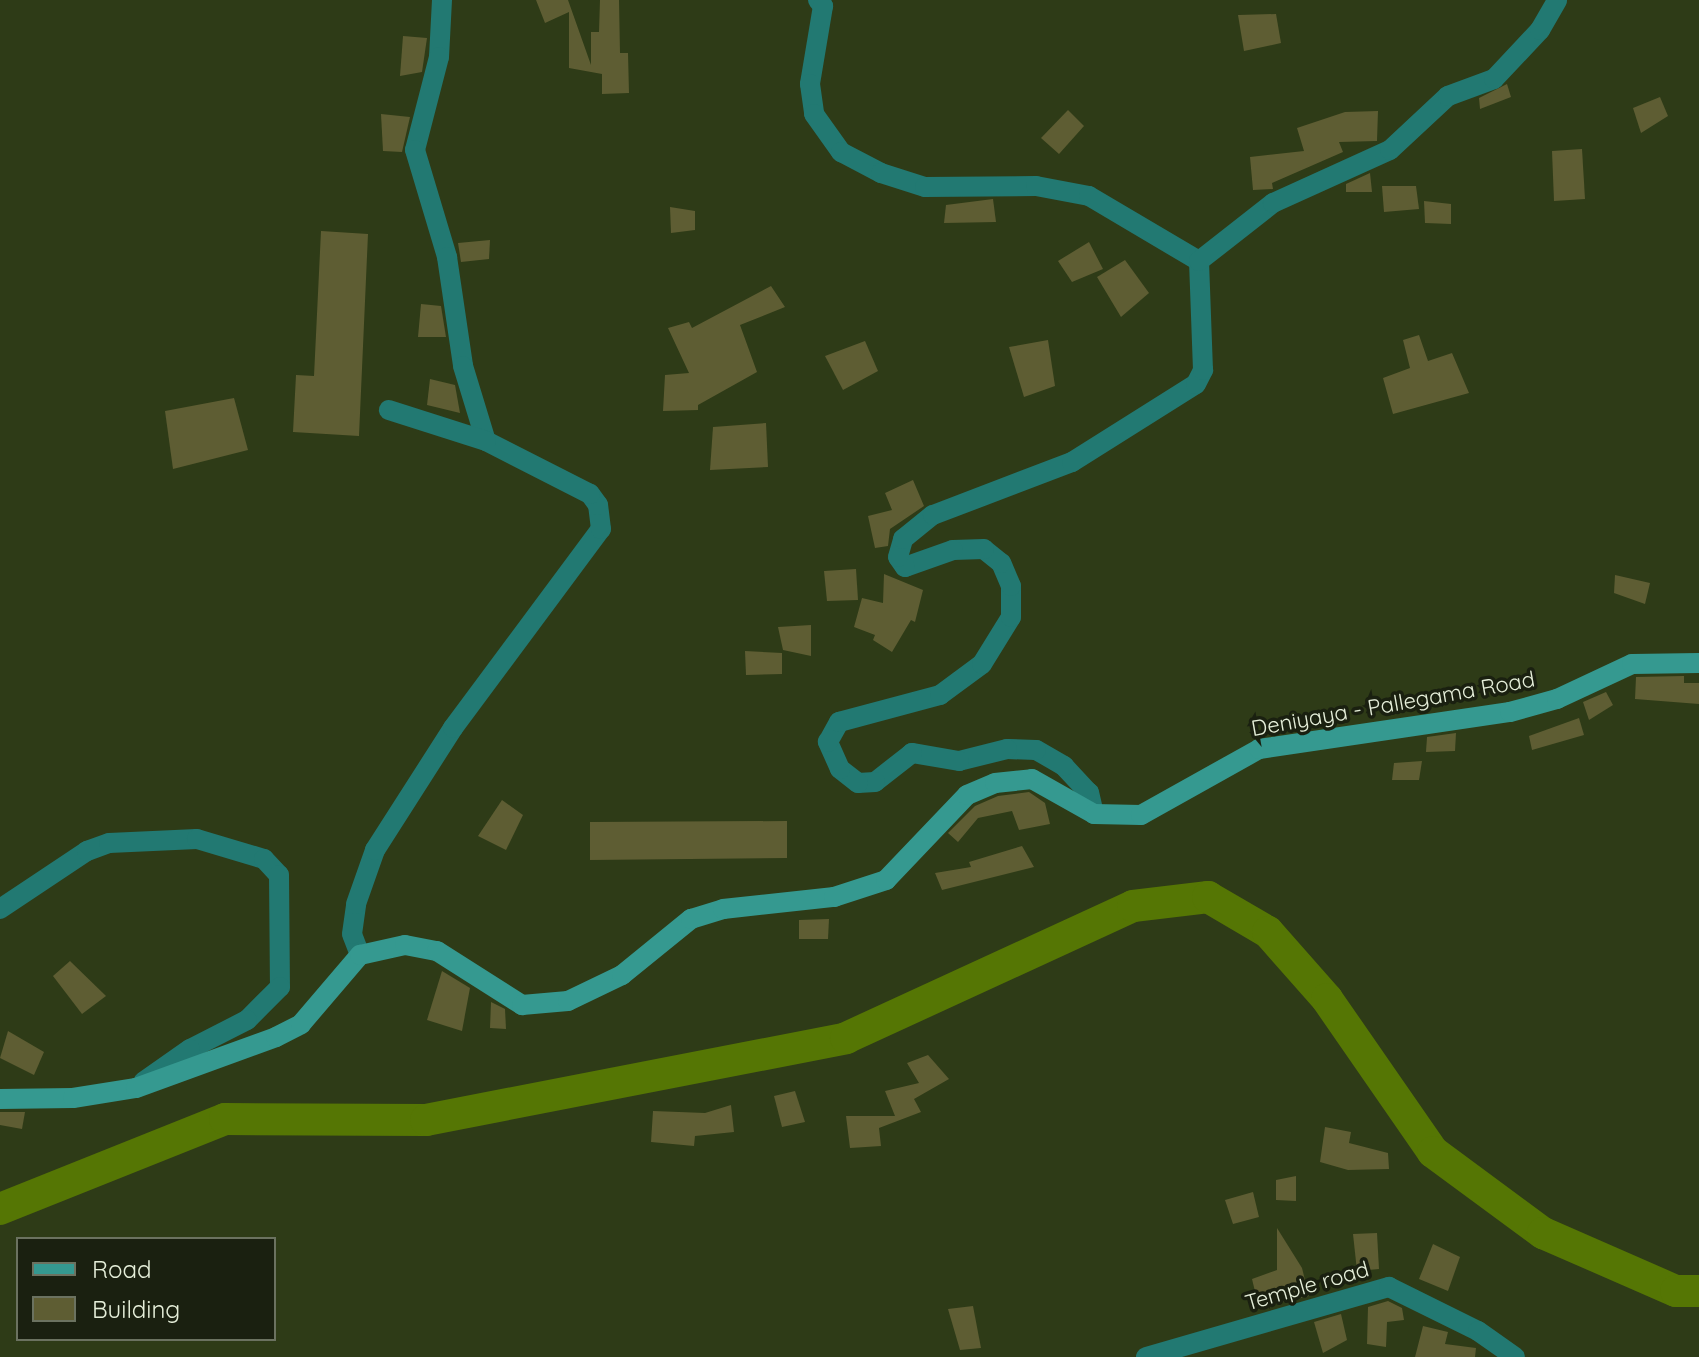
<!DOCTYPE html>
<style>
body{margin:0}
#map{position:relative;width:1699px;height:1357px;overflow:hidden;background:#2e3b17;font-family:Quicksand,sans-serif}
div>[style]{position:absolute}
.river>*{height:32px;margin:-16px;padding:0 16px;transform-origin:16px;border-radius:16px;background:#557604}
.building>*{inset:0;background:#5e5d33}
.street>*{height:20px;margin:-10px;padding:0 10px;transform-origin:10px;border-radius:10px;background:#227972}
.secondary>*{height:20px;margin:-10px;padding:0 10px;transform-origin:10px;border-radius:10px;background:#359990}
span{translate:-50% -50%;white-space:nowrap;text-align:center;line-height:1.15;-webkit-text-stroke:7px #1a2010;paint-order:stroke}
.street-label{font-size:22px;color:#e5eed9}
.legend{position:absolute;left:16px;top:1237px;width:260px;height:104px;box-sizing:border-box;background:#1a2010;border:2px solid #6b7260;margin:0;padding:10px 14px;list-style:none;font-size:24px;color:#e5eed9}
.legend li{display:flex;align-items:center;gap:16px;height:40px}
.legend b{width:40px;border:2px solid #6b7260}
</style>
<div id="map">
<div class="river">
<i style="left:0;top:1209px;width:242px;rotate:-21.8deg"></i>
<i style="left:225px;top:1119px;width:201px;rotate:0.3deg"></i>
<i style="left:426px;top:1120px;width:428px;rotate:-11deg"></i>
<i style="left:846px;top:1038px;width:316px;rotate:-24.7deg"></i>
<i style="left:1133px;top:906px;width:76px;rotate:-6.8deg"></i>
<i style="left:1208px;top:897px;width:69px;rotate:30.3deg"></i>
<i style="left:1268px;top:932px;width:89px;rotate:48.6deg"></i>
<i style="left:1327px;top:999px;width:186px;rotate:55.3deg"></i>
<i style="left:1433px;top:1152px;width:137px;rotate:36.4deg"></i>
<i style="left:1543px;top:1233px;width:145px;rotate:23.6deg"></i>
<i style="left:1676px;top:1291px;width:23px"></i>
</div>
<div class="building">
<i style="clip-path:polygon(536px 0,568px 0,591px 65px,591px 32px,599px 32px,600px 0,619px 0,620px 53px,628px 53px,629px 93px,602px 94px,602px 74px,569px 68px,569px 12px,545px 23px)"></i>
<i style="clip-path:polygon(1276px 14px,1281px 43px,1244px 51px,1238px 15px)"></i>
<i style="clip-path:polygon(403px 36px,427px 38px,422px 72px,400px 76px)"></i>
<i style="clip-path:polygon(1507px 84px,1511px 97px,1480px 109px,1479px 98px)"></i>
<i style="clip-path:polygon(1660px 97px,1668px 116px,1641px 133px,1633px 108px)"></i>
<i style="clip-path:polygon(1068px 110px,1084px 126px,1059px 154px,1041px 138px)"></i>
<i style="clip-path:polygon(1378px 111px,1377px 141px,1339px 142px,1343px 152px,1272px 183px,1273px 189px,1253px 190px,1250px 157px,1304px 151px,1297px 128px,1345px 112px)"></i>
<i style="clip-path:polygon(381px 114px,410px 117px,402px 152px,383px 151px)"></i>
<i style="clip-path:polygon(1582px 149px,1585px 199px,1554px 201px,1552px 151px)"></i>
<i style="clip-path:polygon(1370px 173px,1372px 192px,1346px 192px,1346px 184px)"></i>
<i style="clip-path:polygon(1382px 186px,1416px 186px,1419px 209px,1384px 212px)"></i>
<i style="clip-path:polygon(993px 199px,996px 222px,944px 223px,946px 205px)"></i>
<i style="clip-path:polygon(1424px 201px,1451px 204px,1451px 224px,1425px 223px)"></i>
<i style="clip-path:polygon(670px 207px,695px 211px,695px 230px,671px 233px)"></i>
<i style="clip-path:polygon(321px 231px,368px 234px,359px 436px,293px 432px,296px 375px,314px 376px)"></i>
<i style="clip-path:polygon(490px 240px,489px 259px,461px 262px,458px 243px)"></i>
<i style="clip-path:polygon(1089px 242px,1103px 269px,1072px 282px,1058px 261px)"></i>
<i style="clip-path:polygon(1125px 260px,1149px 293px,1121px 317px,1097px 277px)"></i>
<i style="clip-path:polygon(771px 286px,785px 307px,740px 325px,757px 372px,698px 405px,698px 410px,663px 411px,665px 375px,689px 373px,668px 328px,689px 322px,692px 328px)"></i>
<i style="clip-path:polygon(421px 304px,441px 306px,446px 337px,418px 337px)"></i>
<i style="clip-path:polygon(1419px 335px,1428px 361px,1452px 353px,1469px 393px,1393px 414px,1383px 378px,1410px 368px,1403px 340px)"></i>
<i style="clip-path:polygon(1048px 340px,1055px 386px,1024px 397px,1009px 347px)"></i>
<i style="clip-path:polygon(865px 341px,878px 371px,843px 390px,825px 356px)"></i>
<i style="clip-path:polygon(430px 379px,455px 385px,460px 413px,427px 405px)"></i>
<i style="clip-path:polygon(234px 398px,248px 450px,173px 469px,165px 411px)"></i>
<i style="clip-path:polygon(766px 423px,768px 467px,710px 470px,713px 427px)"></i>
<i style="clip-path:polygon(913px 480px,924px 506px,890px 529px,888px 546px,875px 548px,868px 516px,892px 510px,885px 493px)"></i>
<i style="clip-path:polygon(856px 569px,858px 600px,827px 601px,824px 571px)"></i>
<i style="clip-path:polygon(884px 574px,923px 590px,915px 622px,911px 620px,892px 652px,873px 640px,875px 635px,854px 627px,862px 598px,883px 603px)"></i>
<i style="clip-path:polygon(1615px 575px,1650px 583px,1645px 604px,1614px 593px)"></i>
<i style="clip-path:polygon(811px 625px,811px 656px,783px 650px,778px 627px)"></i>
<i style="clip-path:polygon(745px 651px,782px 653px,782px 674px,746px 675px)"></i>
<i style="clip-path:polygon(1684px 676px,1684px 683px,1699px 683px,1699px 704px,1635px 699px,1636px 677px)"></i>
<i style="clip-path:polygon(1606px 692px,1613px 705px,1589px 720px,1583px 702px)"></i>
<i style="clip-path:polygon(1579px 718px,1584px 735px,1532px 750px,1529px 736px)"></i>
<i style="clip-path:polygon(1456px 733px,1455px 751px,1426px 752px,1427px 737px)"></i>
<i style="clip-path:polygon(1422px 761px,1419px 780px,1392px 780px,1394px 763px)"></i>
<i style="clip-path:polygon(1029px 792px,1045px 803px,1050px 824px,1019px 830px,1012px 811px,978px 818px,958px 842px,948px 833px,975px 806px,998px 796px)"></i>
<i style="clip-path:polygon(502px 800px,523px 815px,506px 850px,478px 836px)"></i>
<i style="clip-path:polygon(787px 821px,787px 858px,590px 860px,590px 822px)"></i>
<i style="clip-path:polygon(1022px 846px,1034px 867px,942px 890px,935px 873px,971px 867px,969px 862px)"></i>
<i style="clip-path:polygon(829px 919px,828px 939px,799px 939px,799px 920px)"></i>
<i style="clip-path:polygon(70px 961px,106px 996px,82px 1014px,53px 976px)"></i>
<i style="clip-path:polygon(442px 971px,470px 988px,462px 1031px,427px 1020px)"></i>
<i style="clip-path:polygon(491px 1002px,505px 1009px,506px 1029px,490px 1028px)"></i>
<i style="clip-path:polygon(8px 1031px,44px 1052px,34px 1075px,0 1058px)"></i>
<i style="clip-path:polygon(928px 1055px,949px 1079px,914px 1099px,921px 1112px,879px 1128px,881px 1146px,850px 1148px,846px 1116px,895px 1116px,885px 1091px,919px 1083px,907px 1063px)"></i>
<i style="clip-path:polygon(795px 1091px,805px 1122px,782px 1127px,774px 1096px)"></i>
<i style="clip-path:polygon(731px 1105px,734px 1132px,695px 1136px,694px 1146px,651px 1142px,653px 1111px,705px 1113px)"></i>
<i style="clip-path:polygon(0 1112px,25px 1112px,22px 1129px,0 1125px)"></i>
<i style="clip-path:polygon(1325px 1127px,1351px 1132px,1349px 1143px,1388px 1153px,1389px 1169px,1348px 1170px,1320px 1162px)"></i>
<i style="clip-path:polygon(1296px 1176px,1296px 1201px,1276px 1200px,1276px 1180px)"></i>
<i style="clip-path:polygon(1253px 1192px,1259px 1217px,1233px 1224px,1225px 1200px)"></i>
<i style="clip-path:polygon(1277px 1228px,1302px 1268px,1309px 1296px,1259px 1308px,1252px 1279px,1277px 1270px)"></i>
<i style="clip-path:polygon(1377px 1233px,1379px 1269px,1357px 1271px,1353px 1234px)"></i>
<i style="clip-path:polygon(1433px 1244px,1460px 1257px,1448px 1291px,1419px 1279px)"></i>
<i style="clip-path:polygon(1388px 1301px,1402px 1308px,1404px 1320px,1387px 1322px,1386px 1347px,1367px 1344px,1368px 1307px)"></i>
<i style="clip-path:polygon(973px 1306px,981px 1348px,960px 1350px,948px 1309px)"></i>
<i style="clip-path:polygon(1341px 1314px,1347px 1340px,1323px 1353px,1314px 1322px)"></i>
<i style="clip-path:polygon(1423px 1326px,1448px 1332px,1445px 1344px,1476px 1348px,1475px 1357px,1415px 1357px)"></i>
</div>
<div class="street">
<i style="left:442px;top:0;width:57px;rotate:93deg"></i>
<i style="left:439px;top:57px;width:96px;rotate:104.5deg"></i>
<i style="left:415px;top:150px;width:112px;rotate:73.3deg"></i>
<i style="left:447px;top:257px;width:110px;rotate:81.6deg"></i>
<i style="left:463px;top:366px;width:78px;rotate:73deg"></i>
<i style="left:818px;top:0;width:8px;rotate:50deg"></i>
<i style="left:823px;top:6px;width:79px;rotate:99.5deg"></i>
<i style="left:810px;top:84px;width:30px;rotate:82deg"></i>
<i style="left:814px;top:114px;width:47px;rotate:54.6deg"></i>
<i style="left:841px;top:152px;width:45px;rotate:27.7deg"></i>
<i style="left:881px;top:173px;width:46px;rotate:17.7deg"></i>
<i style="left:925px;top:187px;width:111px;rotate:-0.5deg"></i>
<i style="left:1036px;top:186px;width:54px;rotate:10.7deg"></i>
<i style="left:1089px;top:196px;width:128px;rotate:30.6deg"></i>
<i style="left:1094px;top:814px;width:22px;rotate:-103deg"></i>
<i style="left:1089px;top:793px;width:37px;rotate:-133deg"></i>
<i style="left:1064px;top:766px;width:32px;rotate:-150deg"></i>
<i style="left:1036px;top:750px;width:29px;rotate:-178deg"></i>
<i style="left:1007px;top:749px;width:49px;rotate:166deg"></i>
<i style="left:959px;top:761px;width:48px;rotate:-170.3deg"></i>
<i style="left:912px;top:753px;width:47px;rotate:141.9deg"></i>
<i style="left:875px;top:782px;width:17px;rotate:177deg"></i>
<i style="left:858px;top:783px;width:23px;rotate:-142deg"></i>
<i style="left:840px;top:769px;width:30px;rotate:-114deg"></i>
<i style="left:828px;top:742px;width:23px;rotate:-61deg"></i>
<i style="left:839px;top:722px;width:105px;rotate:-15deg"></i>
<i style="left:940px;top:695px;width:52px;rotate:-36.4deg"></i>
<i style="left:982px;top:664px;width:55px;rotate:-58.3deg"></i>
<i style="left:1011px;top:617px;width:31px;rotate:-90deg"></i>
<i style="left:1011px;top:586px;width:25px;rotate:-113deg"></i>
<i style="left:1001px;top:563px;width:22px;rotate:-141deg"></i>
<i style="left:984px;top:549px;width:31px;rotate:178deg"></i>
<i style="left:953px;top:550px;width:51px;rotate:160.5deg"></i>
<i style="left:905px;top:567px;width:12px;rotate:-125deg"></i>
<i style="left:898px;top:557px;width:19px;rotate:-74deg"></i>
<i style="left:903px;top:539px;width:38px;rotate:-39deg"></i>
<i style="left:933px;top:515px;width:149px;rotate:-20.9deg"></i>
<i style="left:1072px;top:462px;width:146px;rotate:-32.2deg"></i>
<i style="left:1196px;top:384px;width:16px;rotate:-63deg"></i>
<i style="left:1203px;top:370px;width:109px;rotate:-92.1deg"></i>
<i style="left:1199px;top:261px;width:94px;rotate:-38.1deg"></i>
<i style="left:1273px;top:203px;width:128px;rotate:-24.4deg"></i>
<i style="left:1390px;top:150px;width:79px;rotate:-43deg"></i>
<i style="left:1448px;top:96px;width:49px;rotate:-20.3deg"></i>
<i style="left:1494px;top:79px;width:67px;rotate:-46.8deg"></i>
<i style="left:1540px;top:30px;width:34px;rotate:-60deg"></i>
<i style="left:0;top:909px;width:105px;rotate:-33.7deg"></i>
<i style="left:87px;top:851px;width:23px;rotate:-20deg"></i>
<i style="left:109px;top:843px;width:88px;rotate:-2.6deg"></i>
<i style="left:197px;top:839px;width:70px;rotate:16.6deg"></i>
<i style="left:264px;top:859px;width:22px;rotate:47deg"></i>
<i style="left:279px;top:875px;width:112px;rotate:89.5deg"></i>
<i style="left:280px;top:987px;width:47px;rotate:135deg"></i>
<i style="left:247px;top:1020px;width:64px;rotate:153deg"></i>
<i style="left:190px;top:1049px;width:57px;rotate:144.9deg"></i>
<i style="left:360px;top:955px;width:22px;rotate:-111deg"></i>
<i style="left:352px;top:934px;width:30px;rotate:-82deg"></i>
<i style="left:356px;top:904px;width:57px;rotate:-70.6deg"></i>
<i style="left:375px;top:850px;width:145px;rotate:-57.4deg"></i>
<i style="left:453px;top:728px;width:248px;rotate:-53.4deg"></i>
<i style="left:601px;top:529px;width:24px;rotate:-97deg"></i>
<i style="left:598px;top:505px;width:14px;rotate:-126deg"></i>
<i style="left:590px;top:494px;width:117px;rotate:-153deg"></i>
<i style="left:486px;top:441px;width:102px;rotate:-162.3deg"></i>
<i style="left:1146px;top:1357px;width:253px;rotate:-16.1deg"></i>
<i style="left:1389px;top:1287px;width:99px;rotate:26.3deg"></i>
<i style="left:1478px;top:1331px;width:45px;rotate:35.1deg"></i>
</div>
<div class="secondary">
<i style="left:0;top:1099px;width:73px;rotate:-0.8deg"></i>
<i style="left:73px;top:1098px;width:64px;rotate:-9deg"></i>
<i style="left:136px;top:1088px;width:149px;rotate:-20deg"></i>
<i style="left:276px;top:1037px;width:28px;rotate:-27deg"></i>
<i style="left:301px;top:1024px;width:91px;rotate:-49.5deg"></i>
<i style="left:360px;top:955px;width:46px;rotate:-12.5deg"></i>
<i style="left:405px;top:945px;width:33px;rotate:11deg"></i>
<i style="left:437px;top:951px;width:101px;rotate:32.4deg"></i>
<i style="left:522px;top:1005px;width:46px;rotate:-5deg"></i>
<i style="left:568px;top:1001px;width:60px;rotate:-25.7deg"></i>
<i style="left:622px;top:975px;width:89px;rotate:-39.1deg"></i>
<i style="left:691px;top:919px;width:34px;rotate:-17deg"></i>
<i style="left:723px;top:909px;width:112px;rotate:-6.2deg"></i>
<i style="left:834px;top:897px;width:55px;rotate:-18.1deg"></i>
<i style="left:886px;top:880px;width:117px;rotate:-46.4deg"></i>
<i style="left:967px;top:795px;width:30px;rotate:-23deg"></i>
<i style="left:995px;top:783px;width:37px;rotate:-6deg"></i>
<i style="left:1032px;top:779px;width:71px;rotate:29.4deg"></i>
<i style="left:1094px;top:814px;width:47px;rotate:1.2deg"></i>
<i style="left:1141px;top:815px;width:135px;rotate:-29.2deg"></i>
<i style="left:1259px;top:749px;width:254px;rotate:-8.4deg"></i>
<i style="left:1510px;top:712px;width:49px;rotate:-15.5deg"></i>
<i style="left:1557px;top:699px;width:83px;rotate:-25deg"></i>
<i style="left:1632px;top:664px;width:67px;rotate:-0.9deg"></i>
</div>
<div class="street-label">
<span style="left:1393px;top:704px;rotate:-10deg">Deniyaya - Pallegama Road</span>
<span style="left:1307px;top:1286px;rotate:-16deg">Temple road</span>
</div>
<ul class="legend">
<li><b style="height:10px;background:#359990"></b>Road</li>
<li><b style="height:22px;background:#5e5d33"></b>Building</li>
</ul>
</div>
